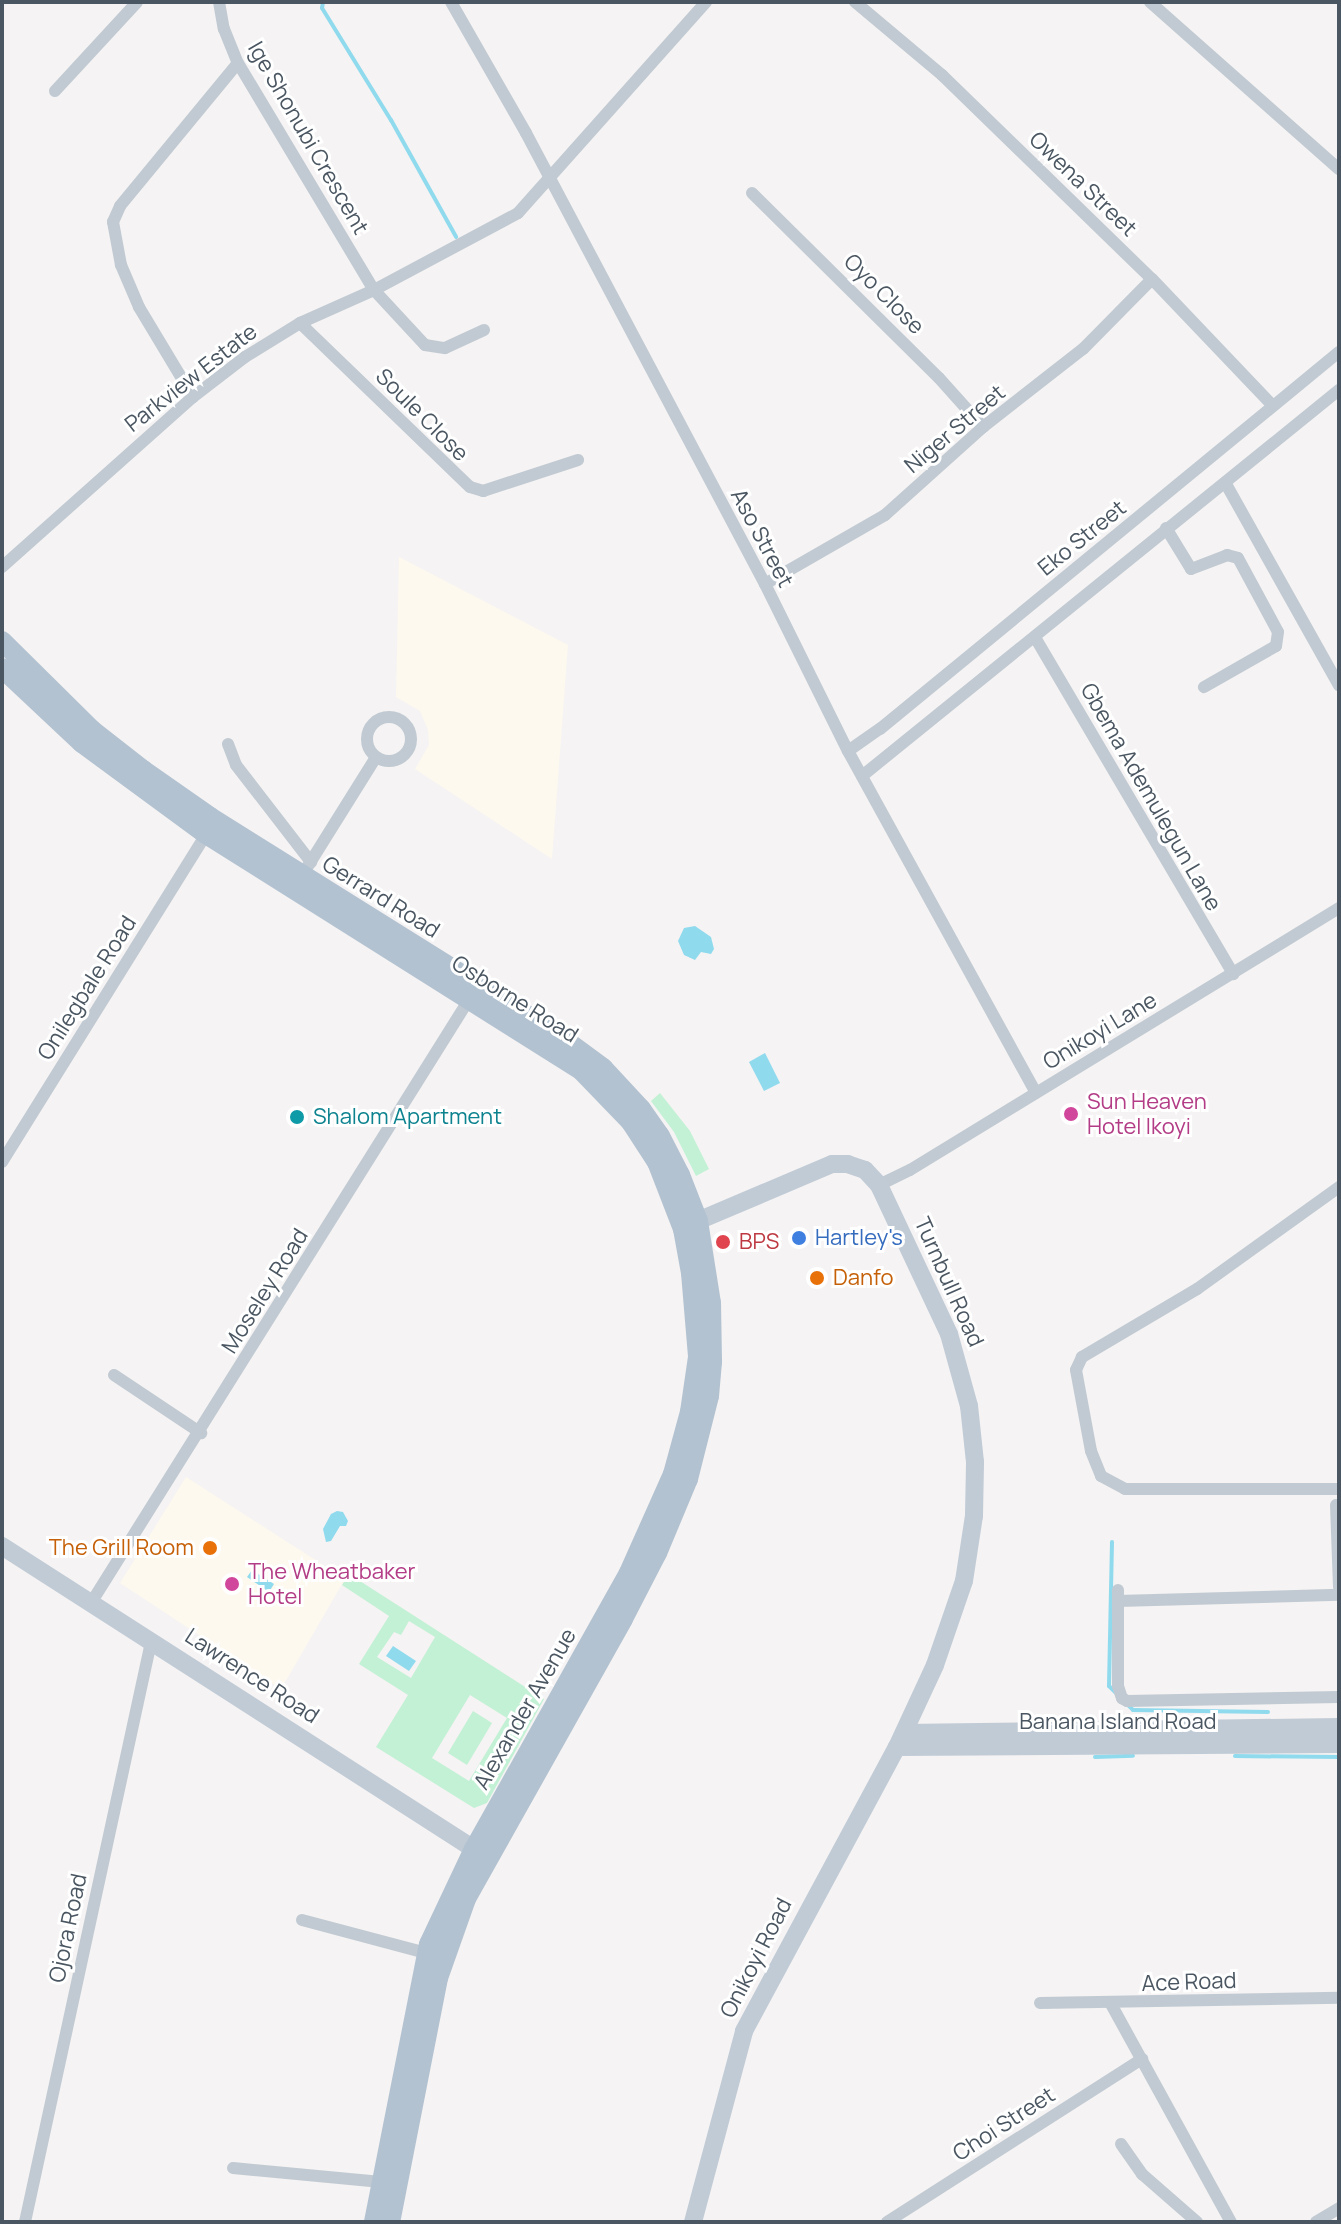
<!DOCTYPE html>
<style>
body{margin:0}
#map{position:relative;width:1341px;height:2224px;overflow:hidden;background:#f5f3f3;font-family:Manrope,sans-serif}
div>[style]{position:absolute}
.commercial>*{inset:0;background:#fdf9ef}
.green>*{inset:0;background:#c3f1d5}
.water>*{inset:0;background:#90daee}
.stream>*{height:4px;margin:-2px;padding:0 2px;transform-origin:2px;border-radius:2px;background:#90daee}
.street>*{height:12px;margin:-6px;padding:0 6px;transform-origin:6px;border-radius:6px;background:#c1cad2}
.street>.ring{margin:-6px;padding:0;box-sizing:content-box;background:none;border:12px solid #c1cad2;border-radius:50%}
.secondary>*{height:18px;margin:-9px;padding:0 9px;transform-origin:9px;border-radius:9px;background:#c1cbd6}
.primary>*{height:20px;margin:-10px;padding:0 10px;transform-origin:10px;border-radius:10px;background:#b3c2d1}
.dots>*{width:22px;height:22px;translate:-50% -50%;box-sizing:border-box;border:4px solid #fff;border-radius:50%}
span{translate:-50% -50%;white-space:nowrap;text-align:center;line-height:1.15;-webkit-text-stroke:6px #fff;paint-order:stroke}
.street-label{font-size:22px;color:#4a5661}
.hotel-label{font-size:22px;color:#b23c85}
.left{translate:0 -50%;text-align:left}
.culture-label{font-size:22px;color:#0d838f}
.shop-label{font-size:22px;color:#366cbe}
.health-label{font-size:22px;color:#be3a42}
.food-label{font-size:22px;color:#c56008}
.right{translate:-100% -50%;text-align:right}
.frame{position:absolute;inset:0;border:4px solid #4a5661;pointer-events:none}
</style>
<div id="map">
<div class="commercial">
<i style="clip-path:polygon(399px 557px,568px 645px,552px 859px,415px 769px,429px 745px,428px 730px,420px 711px,396px 697px)"></i>
<i style="clip-path:polygon(186px 1477px,345px 1579px,281px 1689px,120px 1583px)"></i>
</div>
<div class="green">
<i style="clip-path:polygon(660px 1093px,690px 1131px,709px 1169px,696px 1176px,674px 1132px,651px 1101px)"></i>
<i style="clip-path:polygon(evenodd,349px 1574px,544px 1699px,487px 1803px,474px 1808px,376px 1747px,408px 1695px,359px 1664px,389px 1616px,342px 1585px,349px 1574px,409px 1621px,435px 1637px,411px 1678px,377px 1657px,394px 1632px,401px 1635px,409px 1621px,349px 1574px,470px 1695px,507px 1718px,469px 1781px,432px 1758px,470px 1695px)"></i>
<i style="clip-path:polygon(473px 1711px,492px 1723px,467px 1765px,448px 1753px)"></i>
</div>
<div class="water">
<i style="clip-path:polygon(695px 926px,711px 937px,714px 949px,711px 954px,701px 952px,695px 960px,684px 955px,678px 941px,684px 928px)"></i>
<i style="clip-path:polygon(765px 1053px,780px 1083px,764px 1091px,749px 1062px)"></i>
<i style="clip-path:polygon(337px 1511px,343px 1512px,348px 1521px,346px 1526px,340px 1526px,331px 1541px,326px 1542px,323px 1529px,331px 1514px)"></i>
<i style="clip-path:polygon(252px 1570px,274px 1584px,269px 1592px,247px 1577px)"></i>
<i style="clip-path:polygon(393px 1646px,416px 1661px,409px 1671px,386px 1656px)"></i>
</div>
<div class="stream">
<i style="left:323px;top:2px;width:6px;rotate:99deg"></i>
<i style="left:322px;top:8px;width:132px;rotate:58.4deg"></i>
<i style="left:391px;top:120px;width:134px;rotate:60.9deg"></i>
<i style="left:1112px;top:1542px;width:144px;rotate:91.2deg"></i>
<i style="left:1109px;top:1686px;width:10px;rotate:45deg"></i>
<i style="left:1128px;top:1705px;width:7px;rotate:45deg"></i>
<i style="left:1133px;top:1710px;width:135px;rotate:0.8deg"></i>
<i style="left:1235px;top:1756px;width:104px;rotate:0.6deg"></i>
<i style="left:1095px;top:1757px;width:38px;rotate:-2deg"></i>
</div>
<div class="street">
<i style="left:219px;top:2px;width:27px;rotate:80deg"></i>
<i style="left:224px;top:29px;width:37px;rotate:68deg"></i>
<i style="left:238px;top:63px;width:265px;rotate:59.1deg"></i>
<i style="left:374px;top:290px;width:75px;rotate:47.2deg"></i>
<i style="left:425px;top:345px;width:20px;rotate:9deg"></i>
<i style="left:445px;top:348px;width:43px;rotate:-24.8deg"></i>
<i style="left:451px;top:2px;width:151px;rotate:60.2deg"></i>
<i style="left:526px;top:133px;width:510px;rotate:62.08deg"></i>
<i style="left:765px;top:584px;width:186px;rotate:63.6deg"></i>
<i style="left:848px;top:751px;width:390px;rotate:61.2deg"></i>
<i style="left:855px;top:2px;width:114px;rotate:40deg"></i>
<i style="left:942px;top:75px;width:293px;rotate:44.2deg"></i>
<i style="left:1152px;top:279px;width:175px;rotate:46.4deg"></i>
<i style="left:1150px;top:2px;width:252px;rotate:41.5deg"></i>
<i style="left:55px;top:91px;width:121px;rotate:-47.3deg"></i>
<i style="left:752px;top:193px;width:263px;rotate:44.7deg"></i>
<i style="left:939px;top:378px;width:66px;rotate:48.1deg"></i>
<i style="left:300px;top:323px;width:236px;rotate:44deg"></i>
<i style="left:470px;top:487px;width:14px;rotate:17deg"></i>
<i style="left:483px;top:491px;width:100px;rotate:-18.1deg"></i>
<i style="left:193px;top:397px;width:105px;rotate:-121deg"></i>
<i style="left:139px;top:307px;width:46px;rotate:-113.2deg"></i>
<i style="left:121px;top:265px;width:44px;rotate:-100.5deg"></i>
<i style="left:113px;top:222px;width:17px;rotate:-66deg"></i>
<i style="left:120px;top:206px;width:185px;rotate:-50.5deg"></i>
<i style="left:1226px;top:484px;width:231px;rotate:60.7deg"></i>
<i style="left:1166px;top:528px;width:48px;rotate:58.6deg"></i>
<i style="left:1191px;top:569px;width:39px;rotate:-21deg"></i>
<i style="left:1227px;top:555px;width:11px;rotate:15deg"></i>
<i style="left:1238px;top:558px;width:84px;rotate:61.6deg"></i>
<i style="left:1278px;top:632px;width:14px;rotate:98deg"></i>
<i style="left:1276px;top:646px;width:83px;rotate:150.3deg"></i>
<i style="left:2px;top:567px;width:256px;rotate:-41.7deg"></i>
<i style="left:193px;top:397px;width:66px;rotate:-37.6deg"></i>
<i style="left:245px;top:357px;width:65px;rotate:-31.7deg"></i>
<i style="left:300px;top:323px;width:81px;rotate:-24deg"></i>
<i style="left:374px;top:290px;width:163px;rotate:-28.1deg"></i>
<i style="left:518px;top:213px;width:283px;rotate:-48.3deg"></i>
<i style="left:765px;top:584px;width:138px;rotate:-29.9deg"></i>
<i style="left:885px;top:515px;width:132px;rotate:-41.9deg"></i>
<i style="left:983px;top:427px;width:127px;rotate:-38deg"></i>
<i style="left:1083px;top:349px;width:98px;rotate:-45.4deg"></i>
<i style="left:1036px;top:639px;width:389px;rotate:59.5deg"></i>
<i class="ring" style="left:367px;top:717px;width:32px;height:32px"></i>
<i style="left:228px;top:744px;width:22px;rotate:69deg"></i>
<i style="left:236px;top:765px;width:123px;rotate:52.3deg"></i>
<i style="left:848px;top:751px;width:39px;rotate:-35deg"></i>
<i style="left:880px;top:729px;width:594px;rotate:-39.4deg"></i>
<i style="left:862px;top:776px;width:614px;rotate:-38.98deg"></i>
<i style="left:308px;top:866px;width:128px;rotate:-58deg"></i>
<i style="left:2px;top:1162px;width:386px;rotate:-58.1deg"></i>
<i style="left:879px;top:1185px;width:34px;rotate:-26deg"></i>
<i style="left:910px;top:1170px;width:503px;rotate:-31.41deg"></i>
<i style="left:1339px;top:1187px;width:175px;rotate:144.3deg"></i>
<i style="left:1197px;top:1289px;width:134px;rotate:149.4deg"></i>
<i style="left:1082px;top:1357px;width:14px;rotate:115deg"></i>
<i style="left:1076px;top:1370px;width:82px;rotate:79.5deg"></i>
<i style="left:1091px;top:1451px;width:27px;rotate:68deg"></i>
<i style="left:1101px;top:1476px;width:27px;rotate:28deg"></i>
<i style="left:1125px;top:1489px;width:214px"></i>
<i style="left:114px;top:1375px;width:105px;rotate:33.7deg"></i>
<i style="left:1336px;top:1505px;width:82px;rotate:87.9deg"></i>
<i style="left:1118px;top:1590px;width:96px;rotate:90deg"></i>
<i style="left:1118px;top:1686px;width:13px;rotate:72deg"></i>
<i style="left:1122px;top:1698px;width:6px;rotate:31deg"></i>
<i style="left:1127px;top:1701px;width:212px;rotate:-1.1deg"></i>
<i style="left:1118px;top:1601px;width:221px;rotate:-1.6deg"></i>
<i style="left:91px;top:1603px;width:714px;rotate:-57.94deg"></i>
<i style="left:302px;top:1920px;width:128px;rotate:14.9deg"></i>
<i style="left:1040px;top:2003px;width:299px;rotate:-1deg"></i>
<i style="left:1111px;top:2004px;width:249px;rotate:61.2deg"></i>
<i style="left:1121px;top:2144px;width:37px;rotate:55deg"></i>
<i style="left:1142px;top:2174px;width:73px;rotate:41.1deg"></i>
<i style="left:233px;top:2168px;width:149px;rotate:5.4deg"></i>
<i style="left:25px;top:2222px;width:594px;rotate:-77.74deg"></i>
<i style="left:887px;top:2222px;width:303px;rotate:-32.6deg"></i>
<i style="left:1316px;top:2222px;width:27px;rotate:-31deg"></i>
</div>
<div class="secondary">
<i style="left:2px;top:1546px;width:561px;rotate:32.7deg"></i>
<i style="left:904px;top:1733px;width:435px;rotate:-0.8deg"></i>
<i style="left:897px;top:1747px;width:442px;rotate:-0.4deg"></i>
<i style="left:693px;top:2222px;width:198px;rotate:-75deg"></i>
<i style="left:744px;top:2031px;width:323px;rotate:-61.7deg"></i>
<i style="left:897px;top:1747px;width:90px;rotate:-65.1deg"></i>
<i style="left:935px;top:1665px;width:89px;rotate:-71deg"></i>
<i style="left:964px;top:1581px;width:66px;rotate:-81.3deg"></i>
<i style="left:974px;top:1516px;width:54px;rotate:-88.9deg"></i>
<i style="left:975px;top:1462px;width:56px;rotate:-96.1deg"></i>
<i style="left:969px;top:1406px;width:75px;rotate:-105.5deg"></i>
<i style="left:949px;top:1334px;width:165px;rotate:-115.2deg"></i>
<i style="left:879px;top:1185px;width:21px;rotate:-133deg"></i>
<i style="left:865px;top:1170px;width:18px;rotate:-161deg"></i>
<i style="left:848px;top:1164px;width:16px;rotate:180deg"></i>
<i style="left:832px;top:1164px;width:146px;rotate:157deg"></i>
</div>
<div class="primary">
<i style="left:2px;top:641px;width:127px;rotate:44.7deg"></i>
<i style="left:92px;top:730px;width:65px;rotate:38.1deg"></i>
<i style="left:143px;top:770px;width:82px;rotate:35deg"></i>
<i style="left:210px;top:817px;width:409px;rotate:32deg"></i>
<i style="left:557px;top:1034px;width:57px;rotate:36.5deg"></i>
<i style="left:603px;top:1068px;width:56px;rotate:47.2deg"></i>
<i style="left:641px;top:1109px;width:33px;rotate:55deg"></i>
<i style="left:660px;top:1136px;width:44px;rotate:62.9deg"></i>
<i style="left:680px;top:1175px;width:49px;rotate:68.6deg"></i>
<i style="left:698px;top:1221px;width:83px;rotate:81deg"></i>
<i style="left:711px;top:1303px;width:59px;rotate:89deg"></i>
<i style="left:712px;top:1362px;width:34px;rotate:95deg"></i>
<i style="left:709px;top:1396px;width:86px;rotate:104.2deg"></i>
<i style="left:688px;top:1479px;width:80px;rotate:112.7deg"></i>
<i style="left:657px;top:1553px;width:74px;rotate:117.3deg"></i>
<i style="left:623px;top:1619px;width:321px;rotate:119.3deg"></i>
<i style="left:466px;top:1899px;width:84px;rotate:109.5deg"></i>
<i style="left:438px;top:1978px;width:249px;rotate:101.1deg"></i>
<i style="left:2px;top:668px;width:110px;rotate:43.2deg"></i>
<i style="left:82px;top:743px;width:154px;rotate:36.3deg"></i>
<i style="left:206px;top:834px;width:443px;rotate:32.2deg"></i>
<i style="left:581px;top:1070px;width:72px;rotate:46.1deg"></i>
<i style="left:631px;top:1122px;width:48px;rotate:57deg"></i>
<i style="left:657px;top:1162px;width:72px;rotate:68.8deg"></i>
<i style="left:683px;top:1229px;width:45px;rotate:79.7deg"></i>
<i style="left:691px;top:1273px;width:84px;rotate:85.2deg"></i>
<i style="left:698px;top:1357px;width:56px;rotate:98.3deg"></i>
<i style="left:690px;top:1412px;width:64px;rotate:105.3deg"></i>
<i style="left:673px;top:1474px;width:108px;rotate:114deg"></i>
<i style="left:629px;top:1573px;width:317px;rotate:119.3deg"></i>
<i style="left:474px;top:1849px;width:105px;rotate:115.3deg"></i>
<i style="left:429px;top:1944px;width:283px;rotate:101.2deg"></i>
</div>
<div class="dots">
<i style="left:1071px;top:1114px;background:#d1479c"></i>
<i style="left:297px;top:1117px;background:#0f9aa8"></i>
<i style="left:799px;top:1238px;background:#3f7fe0"></i>
<i style="left:723px;top:1242px;background:#e0444e"></i>
<i style="left:817px;top:1278px;background:#e8710a"></i>
<i style="left:210px;top:1548px;background:#e8710a"></i>
<i style="left:232px;top:1584px;background:#d1479c"></i>
</div>
<div class="street-label">
<span style="left:308px;top:138px;rotate:60deg">Ige Shonubi Crescent</span>
<span style="left:1083px;top:184px;rotate:44deg">Owena Street</span>
<span style="left:884px;top:294px;rotate:45deg">Oyo Close</span>
<span style="left:191px;top:378px;rotate:-38deg">Parkview Estate</span>
<span style="left:422px;top:415px;rotate:45deg">Soule Close</span>
<span style="left:955px;top:429px;rotate:-40deg">Niger Street</span>
<span style="left:762px;top:538px;rotate:62deg">Aso Street</span>
<span style="left:1082px;top:538px;rotate:-39deg">Eko Street</span>
<span style="left:1151px;top:797px;rotate:60deg">Gbema Ademulegun Lane</span>
<span style="left:381px;top:897px;rotate:32deg">Gerrard Road</span>
<span style="left:87px;top:988px;rotate:-58deg">Onilegbale Road</span>
<span style="left:515px;top:999px;rotate:32deg">Osborne Road</span>
<span style="left:1100px;top:1031px;rotate:-31deg">Onikoyi Lane</span>
<span style="left:949px;top:1282px;rotate:66deg">Turnbull Road</span>
<span style="left:265px;top:1291px;rotate:-58deg">Moseley Road</span>
<span style="left:252px;top:1676px;rotate:33deg">Lawrence Road</span>
<span style="left:525px;top:1709px;rotate:-60deg">Alexander Avenue</span>
<span style="left:1118px;top:1722px">Banana Island Road</span>
<span style="left:68px;top:1928px;rotate:-78deg">Ojora Road</span>
<span style="left:756px;top:1958px;rotate:-63deg">Onikoyi Road</span>
<span style="left:1189px;top:1982px;rotate:-2deg">Ace Road</span>
<span style="left:1004px;top:2124px;rotate:-33deg">Choi Street</span>
</div>
<div class="hotel-label">
<span class="left" style="left:1087px;top:1114px">Sun Heaven<br>Hotel Ikoyi</span>
<span class="left" style="left:248px;top:1584px">The Wheatbaker<br>Hotel</span>
</div>
<div class="culture-label">
<span class="left" style="left:313px;top:1117px">Shalom Apartment</span>
</div>
<div class="shop-label">
<span class="left" style="left:815px;top:1238px">Hartley's</span>
</div>
<div class="health-label">
<span class="left" style="left:739px;top:1242px">BPS</span>
</div>
<div class="food-label">
<span class="left" style="left:833px;top:1278px">Danfo</span>
<span class="right" style="left:194px;top:1548px">The Grill Room</span>
</div>
<div class="frame"></div>
</div>
